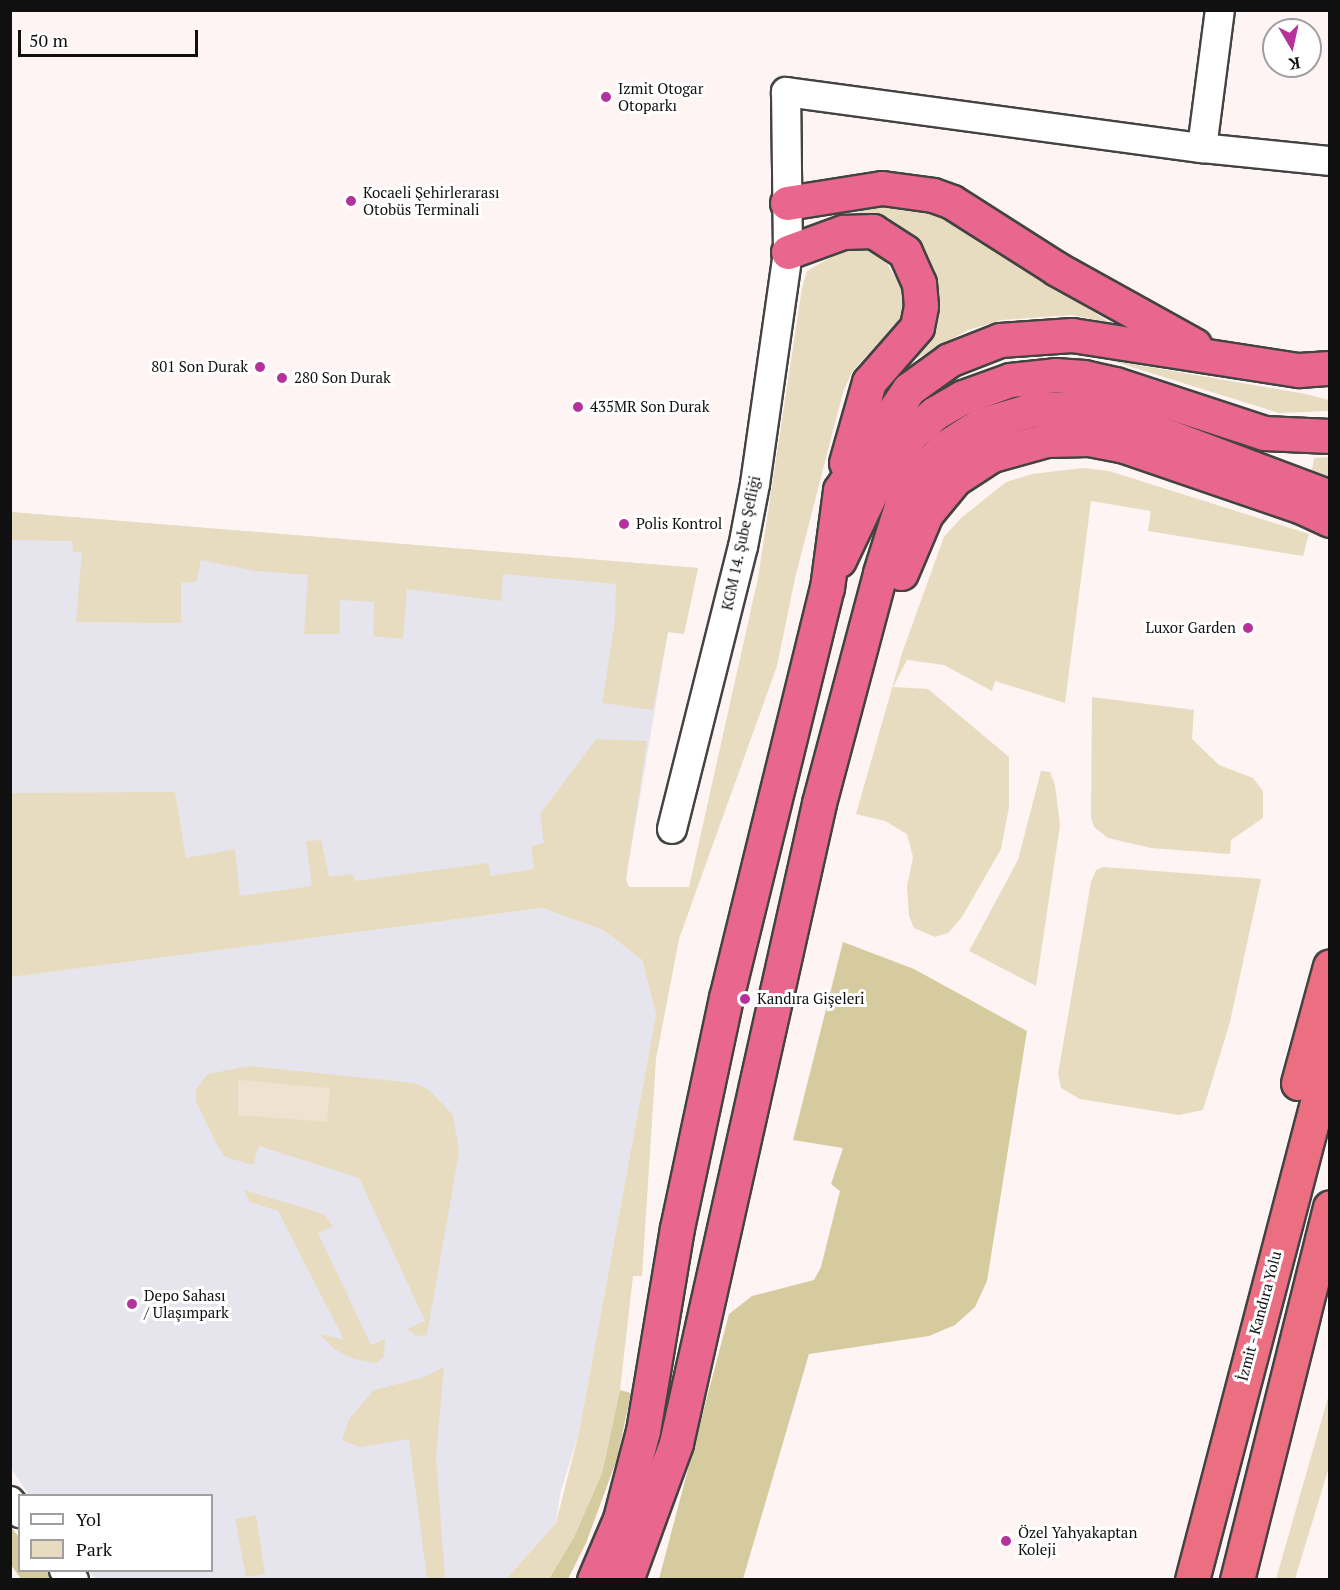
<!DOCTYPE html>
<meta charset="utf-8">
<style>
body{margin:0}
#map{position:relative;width:1340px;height:1590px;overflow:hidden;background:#fef4f3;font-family:"PT Serif",serif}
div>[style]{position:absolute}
.industrial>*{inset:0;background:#e6e5ed}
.green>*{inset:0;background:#e7dcbf}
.forest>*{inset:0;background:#d6cb9f}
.pitch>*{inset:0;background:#efe2d0}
.roads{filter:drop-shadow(2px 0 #434343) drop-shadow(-2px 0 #434343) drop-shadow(0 2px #434343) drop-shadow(0 -2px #434343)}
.minor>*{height:28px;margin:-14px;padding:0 14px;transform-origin:14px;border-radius:14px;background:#fff}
.trunk>*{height:33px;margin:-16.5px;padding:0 16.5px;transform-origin:16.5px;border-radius:16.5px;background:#eb6e81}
.motorway>*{height:33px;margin:-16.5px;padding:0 16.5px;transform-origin:16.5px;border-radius:16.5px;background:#e9678e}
.dots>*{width:16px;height:16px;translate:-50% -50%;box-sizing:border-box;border:3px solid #fff;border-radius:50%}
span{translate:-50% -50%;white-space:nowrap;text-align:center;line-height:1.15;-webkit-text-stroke:6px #fff;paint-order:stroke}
.poi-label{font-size:15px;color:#101010}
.left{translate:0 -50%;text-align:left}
.right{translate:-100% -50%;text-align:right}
.street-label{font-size:15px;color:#101010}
.frame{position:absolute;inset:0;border:12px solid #101010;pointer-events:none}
.legend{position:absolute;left:18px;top:1494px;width:195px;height:78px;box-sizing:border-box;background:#fff;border:2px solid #9f9f9f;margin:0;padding:8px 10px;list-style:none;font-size:18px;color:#101010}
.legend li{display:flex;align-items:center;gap:12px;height:30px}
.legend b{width:30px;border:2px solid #9f9f9f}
.north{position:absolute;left:1262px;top:18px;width:60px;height:60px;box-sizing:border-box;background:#fff;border:2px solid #9f9f9f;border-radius:50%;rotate:171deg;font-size:16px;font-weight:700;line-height:24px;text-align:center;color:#101010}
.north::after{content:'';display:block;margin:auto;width:21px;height:27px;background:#b5329c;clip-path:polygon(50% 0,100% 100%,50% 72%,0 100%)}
.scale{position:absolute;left:18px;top:30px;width:180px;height:27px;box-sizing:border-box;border:3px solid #101010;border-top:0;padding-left:8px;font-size:18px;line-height:21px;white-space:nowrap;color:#101010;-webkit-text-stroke:4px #fff;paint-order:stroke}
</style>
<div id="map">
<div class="industrial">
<i style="clip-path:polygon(10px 512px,698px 568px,684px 634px,668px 632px,626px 879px,11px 960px)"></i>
<i style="clip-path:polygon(542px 908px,603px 930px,642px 960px,656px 1014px,579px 1432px,560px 1494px,556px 1523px,506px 1579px,98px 1580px,88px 1571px,212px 1570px,212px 1496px,29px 1495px,11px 1468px,10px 977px)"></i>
</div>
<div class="green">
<i style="clip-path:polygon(886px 203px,914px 207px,945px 218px,1111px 323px,1072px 315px,1002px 320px,968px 330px,916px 359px,934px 332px,938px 316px,936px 274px,915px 237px,893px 221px,878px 214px,860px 215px,856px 208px)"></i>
<i style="clip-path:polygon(845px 249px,864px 249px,883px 257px,904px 292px,901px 317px,852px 372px,843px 392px,795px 578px,777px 666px,679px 939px,656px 1059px,642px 1276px,633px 1276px,620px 1390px,602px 1473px,574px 1537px,549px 1579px,506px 1579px,556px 1523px,579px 1432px,656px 1014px,642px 960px,603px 930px,542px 908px,11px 977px,10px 793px,175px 792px,186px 858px,235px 849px,240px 896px,312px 886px,306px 841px,321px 840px,329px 877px,353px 874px,355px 881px,488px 863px,491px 876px,534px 869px,531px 846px,544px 843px,540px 814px,596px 739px,647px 741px,626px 879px,629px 887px,689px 887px,758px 578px,802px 288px,807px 271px)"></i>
<i style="clip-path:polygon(1109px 360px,1306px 394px,1329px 400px,1329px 411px,1279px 413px)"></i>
<i style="clip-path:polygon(1329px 457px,1329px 477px,1312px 470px,1314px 458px)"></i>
<i style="clip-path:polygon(1083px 468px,1109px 471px,1309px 534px,1303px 556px,1148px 531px,1151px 511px,1091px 501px,1065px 703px,995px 681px,992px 691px,944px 665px,907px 660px,893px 687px,928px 689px,1009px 757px,1009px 807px,1001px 849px,962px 917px,948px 933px,935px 937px,914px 928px,909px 916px,907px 887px,913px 857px,907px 834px,885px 821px,856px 814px,902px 653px,944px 537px,961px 518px,1006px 482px,1032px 474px)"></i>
<i style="clip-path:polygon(11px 512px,698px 568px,684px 634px,668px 632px,653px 709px,645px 709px,602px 703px,615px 621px,616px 584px,503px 574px,501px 601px,407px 589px,403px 639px,373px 636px,374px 602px,340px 600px,339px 634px,304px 634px,308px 575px,256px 571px,201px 560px,196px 582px,181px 583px,181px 623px,76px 622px,82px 552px,73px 552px,72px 541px,11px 540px)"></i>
<i style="clip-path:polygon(1092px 697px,1194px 710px,1192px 739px,1219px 765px,1253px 778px,1263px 791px,1263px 818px,1231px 840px,1230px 854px,1151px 848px,1108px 838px,1094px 827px,1091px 818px)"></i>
<i style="clip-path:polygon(1041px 771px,1050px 772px,1055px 785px,1060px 825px,1036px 986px,969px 951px,1018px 860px)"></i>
<i style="clip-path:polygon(1104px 867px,1261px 879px,1230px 1022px,1203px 1110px,1179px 1115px,1080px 1099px,1061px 1088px,1058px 1074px,1091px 882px,1096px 870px)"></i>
<i style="clip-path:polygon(249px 1066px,414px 1083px,429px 1090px,453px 1115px,459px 1152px,427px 1335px,416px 1336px,407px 1329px,425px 1321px,359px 1178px,259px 1146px,253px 1165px,225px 1157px,217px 1145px,196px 1101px,196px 1089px,208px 1074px)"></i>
<i style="clip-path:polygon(244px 1190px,324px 1214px,333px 1226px,318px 1233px,371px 1345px,385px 1339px,384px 1356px,376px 1363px,353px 1359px,334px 1349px,320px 1334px,344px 1340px,278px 1211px,250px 1202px)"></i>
<i style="clip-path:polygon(444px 1367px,436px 1456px,445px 1579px,427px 1579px,409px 1439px,360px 1447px,342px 1440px,349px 1419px,374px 1390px,421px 1378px)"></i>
<i style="clip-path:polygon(1329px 1394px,1329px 1467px,1295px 1579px,1276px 1579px)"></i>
<i style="clip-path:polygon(256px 1515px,265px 1574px,246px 1577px,235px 1519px)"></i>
</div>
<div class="forest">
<i style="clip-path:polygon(843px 942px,914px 969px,1027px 1031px,987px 1281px,975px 1307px,955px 1325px,929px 1336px,809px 1354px,743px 1579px,659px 1579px,729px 1314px,752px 1296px,814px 1280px,821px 1267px,840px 1191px,831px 1184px,843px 1148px,793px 1140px)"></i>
<i style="clip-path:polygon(620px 1390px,631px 1393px,617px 1459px,586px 1543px,568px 1579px,549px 1579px,574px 1537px,602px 1473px)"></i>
<i style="clip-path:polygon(10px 1526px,19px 1537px,20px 1570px,46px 1571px,55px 1579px,21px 1579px,11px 1565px)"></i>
</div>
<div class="pitch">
<i style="clip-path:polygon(238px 1080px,330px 1088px,327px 1122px,238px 1115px)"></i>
</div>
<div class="roads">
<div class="minor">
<i style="left:1202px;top:148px;width:139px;rotate:-82.6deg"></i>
<i style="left:672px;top:829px;width:291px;rotate:-75.9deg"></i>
<i style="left:743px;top:547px;width:64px;rotate:-79.2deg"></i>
<i style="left:755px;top:484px;width:234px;rotate:-81.9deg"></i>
<i style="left:788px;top:252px;width:160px;rotate:-90.7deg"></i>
<i style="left:786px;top:92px;width:420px;rotate:7.7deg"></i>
<i style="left:1202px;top:148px;width:129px;rotate:5.8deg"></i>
<i style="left:10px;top:1501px;width:16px;rotate:50deg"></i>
<i style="left:64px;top:1570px;width:14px;rotate:45deg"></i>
</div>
<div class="trunk">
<i style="left:1298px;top:1083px;width:121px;rotate:-74.7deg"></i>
<i style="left:1192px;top:1580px;width:545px;rotate:-75.33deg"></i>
<i style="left:1237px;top:1580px;width:384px;rotate:-76deg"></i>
</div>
<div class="motorway">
<i style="left:787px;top:203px;width:96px;rotate:-9deg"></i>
<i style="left:882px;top:188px;width:51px;rotate:7.8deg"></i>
<i style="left:933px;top:195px;width:20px;rotate:20deg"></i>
<i style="left:952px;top:202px;width:125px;rotate:32.5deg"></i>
<i style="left:1057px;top:269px;width:157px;rotate:29deg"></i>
<i style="left:788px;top:252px;width:59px;rotate:-20deg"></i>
<i style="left:843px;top:232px;width:30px;rotate:-2deg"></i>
<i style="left:873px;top:231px;width:38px;rotate:33deg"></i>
<i style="left:905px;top:252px;width:34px;rotate:66deg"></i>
<i style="left:919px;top:283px;width:23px;rotate:85deg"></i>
<i style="left:921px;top:306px;width:21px;rotate:101deg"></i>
<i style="left:917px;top:327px;width:73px;rotate:131.1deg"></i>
<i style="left:869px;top:382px;width:84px;rotate:105.9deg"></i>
<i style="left:839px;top:560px;width:91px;rotate:-64.6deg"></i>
<i style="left:878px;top:478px;width:56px;rotate:-52.9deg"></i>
<i style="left:912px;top:433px;width:30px;rotate:-41deg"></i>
<i style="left:935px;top:413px;width:32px;rotate:-30deg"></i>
<i style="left:963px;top:397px;width:50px;rotate:-19.9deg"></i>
<i style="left:1010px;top:380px;width:45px;rotate:-6.3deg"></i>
<i style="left:1055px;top:375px;width:29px;rotate:4deg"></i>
<i style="left:1084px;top:377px;width:32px;rotate:13deg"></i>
<i style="left:1115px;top:384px;width:157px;rotate:18.2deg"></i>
<i style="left:1264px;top:433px;width:66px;rotate:2.6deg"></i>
<i style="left:901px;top:573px;width:64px;rotate:-67deg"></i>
<i style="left:926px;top:514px;width:45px;rotate:-50.4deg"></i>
<i style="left:955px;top:479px;width:44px;rotate:-33deg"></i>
<i style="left:992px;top:455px;width:56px;rotate:-15.5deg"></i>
<i style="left:1046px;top:440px;width:43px;rotate:-1.3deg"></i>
<i style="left:1089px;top:439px;width:33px;rotate:11deg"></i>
<i style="left:1121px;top:445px;width:191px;rotate:18.9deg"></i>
<i style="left:1302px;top:507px;width:31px;rotate:25deg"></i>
<i style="left:594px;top:1580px;width:66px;rotate:-66.9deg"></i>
<i style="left:620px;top:1519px;width:91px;rotate:-75.4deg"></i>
<i style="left:643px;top:1431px;width:206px;rotate:-80.5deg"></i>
<i style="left:677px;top:1228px;width:235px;rotate:-78deg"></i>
<i style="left:726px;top:998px;width:422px;rotate:-76.2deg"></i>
<i style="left:827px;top:588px;width:99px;rotate:-82.4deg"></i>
<i style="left:840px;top:490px;width:122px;rotate:-55.7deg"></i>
<i style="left:909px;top:389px;width:49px;rotate:-35.9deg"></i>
<i style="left:949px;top:360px;width:55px;rotate:-21.4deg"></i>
<i style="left:1000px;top:340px;width:72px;rotate:-4deg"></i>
<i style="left:1072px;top:335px;width:230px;rotate:8.8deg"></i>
<i style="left:1299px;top:370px;width:31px;rotate:-4deg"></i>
<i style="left:626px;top:1580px;width:146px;rotate:-69.9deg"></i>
<i style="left:676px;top:1443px;width:656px;rotate:-77.4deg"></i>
<i style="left:819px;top:803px;width:238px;rotate:-75.1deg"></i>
<i style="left:880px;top:573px;width:73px;rotate:-72.6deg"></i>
<i style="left:902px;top:503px;width:30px;rotate:-62deg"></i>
<i style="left:916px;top:477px;width:40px;rotate:-46deg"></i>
<i style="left:944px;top:448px;width:43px;rotate:-32.6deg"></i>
<i style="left:980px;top:425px;width:56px;rotate:-16.5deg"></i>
<i style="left:1034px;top:409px;width:42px;rotate:-1.4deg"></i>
<i style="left:1076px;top:408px;width:42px;rotate:12.4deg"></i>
<i style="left:1117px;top:417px;width:228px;rotate:20.6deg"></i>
</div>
</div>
<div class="dots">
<i style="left:606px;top:97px;background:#b5329c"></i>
<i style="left:351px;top:201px;background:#b5329c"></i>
<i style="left:260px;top:367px;background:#b5329c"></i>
<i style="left:282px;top:378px;background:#b5329c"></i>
<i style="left:578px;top:407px;background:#b5329c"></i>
<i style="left:624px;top:524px;background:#b5329c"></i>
<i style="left:1248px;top:628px;background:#b5329c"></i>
<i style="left:745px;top:999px;background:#b5329c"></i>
<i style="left:132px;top:1304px;background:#b5329c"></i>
<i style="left:1006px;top:1541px;background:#b5329c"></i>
</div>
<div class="poi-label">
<span class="left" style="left:618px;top:97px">Izmit Otogar<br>Otoparkı</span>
<span class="left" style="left:363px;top:201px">Kocaeli Şehirlerarası<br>Otobüs Terminali</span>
<span class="right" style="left:248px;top:367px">801 Son Durak</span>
<span class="left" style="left:294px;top:378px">280 Son Durak</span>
<span class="left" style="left:590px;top:407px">435MR Son Durak</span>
<span class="left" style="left:636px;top:524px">Polis Kontrol</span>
<span class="right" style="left:1236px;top:628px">Luxor Garden</span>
<span class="left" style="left:757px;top:999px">Kandıra Gişeleri</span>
<span class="left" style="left:144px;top:1304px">Depo Sahası<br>/ Ulaşımpark</span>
<span class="left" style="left:1018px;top:1541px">Özel Yahyakaptan<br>Koleji</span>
</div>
<div class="street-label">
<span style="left:741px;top:543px;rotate:-78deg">KGM 14. Şube Şefliği</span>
<span style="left:1259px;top:1316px;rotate:-75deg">İzmit - Kandıra Yolu</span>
</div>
<div class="frame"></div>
<ul class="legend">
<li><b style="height:8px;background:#fff"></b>Yol</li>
<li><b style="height:16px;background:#e7dcbf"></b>Park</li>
</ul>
<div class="north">K</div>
<div class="scale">50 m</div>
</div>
